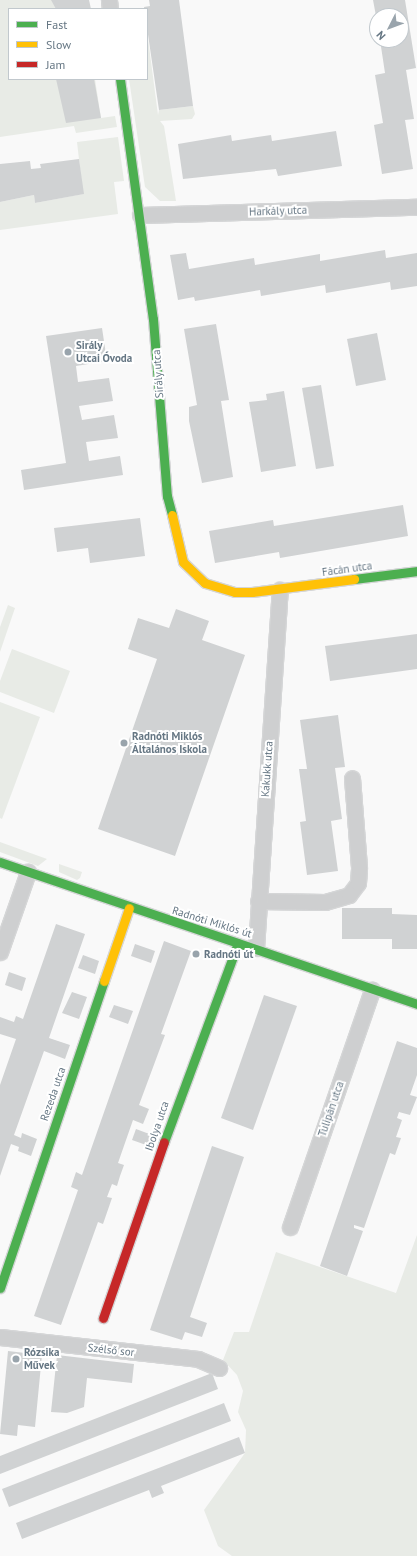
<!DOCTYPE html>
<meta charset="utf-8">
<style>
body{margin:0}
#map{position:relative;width:417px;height:1556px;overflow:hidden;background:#f9f9f9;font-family:"PT Sans",sans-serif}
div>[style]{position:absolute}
.green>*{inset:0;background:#e8ebe6}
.building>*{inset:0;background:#d0d2d3}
.roads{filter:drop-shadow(1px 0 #d5d6d7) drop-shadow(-1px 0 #d5d6d7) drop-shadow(0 1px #d5d6d7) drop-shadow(0 -1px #d5d6d7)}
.street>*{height:15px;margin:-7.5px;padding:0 7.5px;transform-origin:7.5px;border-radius:7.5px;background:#cecfd0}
.fast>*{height:9px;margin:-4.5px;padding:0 4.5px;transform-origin:4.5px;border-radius:4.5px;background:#4caf50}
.slow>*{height:9px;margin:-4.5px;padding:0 4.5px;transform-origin:4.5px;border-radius:4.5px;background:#ffc107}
.jam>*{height:9px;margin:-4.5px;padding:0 4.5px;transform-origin:4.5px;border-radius:4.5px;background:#c62828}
.dots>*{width:11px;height:11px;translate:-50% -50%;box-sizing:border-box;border:2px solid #fff;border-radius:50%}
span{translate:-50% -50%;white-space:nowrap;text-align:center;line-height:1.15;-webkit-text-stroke:4px #fff;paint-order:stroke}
.street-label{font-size:11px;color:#657683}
.poi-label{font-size:11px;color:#657683;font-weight:700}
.left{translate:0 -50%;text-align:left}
.legend{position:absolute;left:8px;top:8px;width:140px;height:72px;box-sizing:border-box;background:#fff;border:1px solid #c1c8cd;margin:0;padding:5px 7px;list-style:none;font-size:12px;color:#657683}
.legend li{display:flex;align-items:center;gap:8px;height:20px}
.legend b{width:20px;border:1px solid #c1c8cd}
.north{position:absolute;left:369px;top:8px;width:40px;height:40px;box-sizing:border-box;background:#fff;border:1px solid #c1c8cd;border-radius:50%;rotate:228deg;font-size:11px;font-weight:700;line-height:16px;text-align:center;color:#657683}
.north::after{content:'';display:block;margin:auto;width:14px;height:18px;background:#99a4ac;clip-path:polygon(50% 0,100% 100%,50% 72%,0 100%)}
</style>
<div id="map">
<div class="green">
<i style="clip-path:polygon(0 0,85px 0,86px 9px,9px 9px,9px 79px,95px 79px,101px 118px,115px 116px,117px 127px,76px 133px,74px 126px,0 137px)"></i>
<i style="clip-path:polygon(147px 31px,158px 115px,159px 110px,193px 106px,195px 114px,192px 119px,160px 121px,164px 126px,176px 201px,160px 201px,145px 187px,129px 79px,147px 79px)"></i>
<i style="clip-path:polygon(118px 137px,124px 181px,114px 182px,118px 214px,0 230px,0 202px,34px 195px,35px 203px,83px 194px,77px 142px)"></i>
<i style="clip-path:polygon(8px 605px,15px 608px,0 652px,0 627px)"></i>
<i style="clip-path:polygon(12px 649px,70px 671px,54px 713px,0 692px,0 681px)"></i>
<i style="clip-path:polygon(0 702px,40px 717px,2px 819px,0 818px)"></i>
<i style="clip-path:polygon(0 842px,47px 859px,38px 866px,0 852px)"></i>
<i style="clip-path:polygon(59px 864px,82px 872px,80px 878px,77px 880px,59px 872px)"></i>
<i style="clip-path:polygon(417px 1235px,417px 1556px,232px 1556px,218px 1546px,204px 1510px,245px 1453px,246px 1430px,238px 1412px,243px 1391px,237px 1375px,223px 1360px,234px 1332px,249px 1332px,276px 1252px,396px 1293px)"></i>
</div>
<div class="building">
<i style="clip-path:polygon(51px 0,89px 0,91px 9px,56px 9px)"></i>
<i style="clip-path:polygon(149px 0,179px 0,193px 106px,159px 110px,144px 7px,150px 6px)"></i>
<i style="clip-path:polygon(373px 0,405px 0,416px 68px,406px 70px,414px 119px,405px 120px,413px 169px,382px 174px,374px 125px,383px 123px,375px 75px,385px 73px,380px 40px,401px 40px,401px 16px,376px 16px)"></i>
<i style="clip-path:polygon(56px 79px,94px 79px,101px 118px,66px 123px)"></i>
<i style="clip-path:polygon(336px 131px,342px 166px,278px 176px,276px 169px,183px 179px,178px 144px,231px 135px,232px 141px,271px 135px,272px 141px)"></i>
<i style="clip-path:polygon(79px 159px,84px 194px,35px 203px,34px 195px,0 202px,0 164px,30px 161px,31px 169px,41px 168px,40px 164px)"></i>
<i style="clip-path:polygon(385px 250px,386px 258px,417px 253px,417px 286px,391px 290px,390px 282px,326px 293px,325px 285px,261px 296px,260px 290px,195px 301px,194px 297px,178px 300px,170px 255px,186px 253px,189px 269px,254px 258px,255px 265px,320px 254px,320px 261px)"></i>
<i style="clip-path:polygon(216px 324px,229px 400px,221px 401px,233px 477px,202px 483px,189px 421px,189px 407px,197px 405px,184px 329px)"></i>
<i style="clip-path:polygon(102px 328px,107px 361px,76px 366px,78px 382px,109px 378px,113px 401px,79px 406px,82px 420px,114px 415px,118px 438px,86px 442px,89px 461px,120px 456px,123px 475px,24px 490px,21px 470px,66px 463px,46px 336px)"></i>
<i style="clip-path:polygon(377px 333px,386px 380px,356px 386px,347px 339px)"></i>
<i style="clip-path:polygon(321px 385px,334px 466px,316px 469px,302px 388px)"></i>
<i style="clip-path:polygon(284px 391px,296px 466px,261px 472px,249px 402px,267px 400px,266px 394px)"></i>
<i style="clip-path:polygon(403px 505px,408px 536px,280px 558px,279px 552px,215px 563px,209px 531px,273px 520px,274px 526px)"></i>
<i style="clip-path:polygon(140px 518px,145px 556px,90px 563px,88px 548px,57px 552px,54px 528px)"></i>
<i style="clip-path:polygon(176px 609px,209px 621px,202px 640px,245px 655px,175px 856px,98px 829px,157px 659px,128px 649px,138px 618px,169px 628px)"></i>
<i style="clip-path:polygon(417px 634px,417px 669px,330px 681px,325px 646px)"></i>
<i style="clip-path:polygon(338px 715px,345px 767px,335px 768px,342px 819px,331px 821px,338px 871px,307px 875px,300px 822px,306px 821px,299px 769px,307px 769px,300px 720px)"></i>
<i style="clip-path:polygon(342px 908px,392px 908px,392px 914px,417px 915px,417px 949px,392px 949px,392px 939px,342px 939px)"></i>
<i style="clip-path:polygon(56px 924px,85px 934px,49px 1038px,70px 1045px,65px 1059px,44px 1051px,14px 1135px,21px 1138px,22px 1133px,37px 1139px,31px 1156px,18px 1151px,19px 1147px,11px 1144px,0 1176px,0 1085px,16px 1039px,0 1034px,0 1017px,14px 1022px,16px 1016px,23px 1019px)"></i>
<i style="clip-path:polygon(164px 941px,191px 951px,161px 1034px,165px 1035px,139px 1105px,149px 1109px,143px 1124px,133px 1120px,118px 1163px,124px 1165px,120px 1176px,117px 1186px,112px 1184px,107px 1197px,112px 1198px,103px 1224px,98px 1222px,61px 1325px,34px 1316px,78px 1190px,71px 1187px,76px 1172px,82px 1175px)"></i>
<i style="clip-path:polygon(135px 944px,155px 951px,151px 963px,131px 956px)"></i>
<i style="clip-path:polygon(83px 955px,99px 961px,95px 974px,78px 968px)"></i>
<i style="clip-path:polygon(9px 972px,26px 978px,22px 991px,5px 985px)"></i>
<i style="clip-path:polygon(72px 992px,87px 997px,79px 1019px,62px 1013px)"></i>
<i style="clip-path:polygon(264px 995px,297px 1006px,253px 1130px,221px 1118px)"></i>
<i style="clip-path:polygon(114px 1005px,133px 1011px,128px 1024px,109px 1017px)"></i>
<i style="clip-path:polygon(397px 1041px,417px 1048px,417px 1075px,410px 1095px,417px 1097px,410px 1115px,399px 1112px,397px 1118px,402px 1120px,396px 1137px,401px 1138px,395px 1155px,390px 1153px,364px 1228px,354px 1225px,354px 1228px,363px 1231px,347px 1276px,320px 1266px)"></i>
<i style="clip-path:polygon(136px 1129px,152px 1135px,149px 1146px,132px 1140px)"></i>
<i style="clip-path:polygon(212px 1146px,244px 1157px,190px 1317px,207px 1323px,202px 1337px,185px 1332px,182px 1340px,150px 1330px)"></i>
<i style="clip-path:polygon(8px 1351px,42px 1355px,35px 1427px,18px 1425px,17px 1436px,0 1434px)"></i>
<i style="clip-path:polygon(57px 1355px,134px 1364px,132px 1383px,87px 1378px,84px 1407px,67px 1413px,51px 1412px)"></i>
<i style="clip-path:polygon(212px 1373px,218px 1389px,0 1474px,0 1456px)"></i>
<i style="clip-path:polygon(224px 1403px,231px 1421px,9px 1507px,2px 1489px)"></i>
<i style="clip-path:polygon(239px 1437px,245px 1453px,161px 1486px,164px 1493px,152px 1498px,149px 1490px,22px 1539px,16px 1523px)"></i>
</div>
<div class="roads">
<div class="street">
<i style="left:109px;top:0;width:9px;rotate:84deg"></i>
<i style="left:140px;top:215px;width:277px;rotate:-1.7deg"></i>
<i style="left:258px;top:901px;width:67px;rotate:0.9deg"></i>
<i style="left:325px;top:902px;width:25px;rotate:-16deg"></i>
<i style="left:349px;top:895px;width:15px;rotate:-53deg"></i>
<i style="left:358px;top:883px;width:16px;rotate:-86deg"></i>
<i style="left:359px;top:867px;width:89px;rotate:-94.5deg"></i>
<i style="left:256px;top:948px;width:359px;rotate:-86.2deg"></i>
<i style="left:0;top:952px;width:85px;rotate:-70.7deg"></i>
<i style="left:290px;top:1227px;width:251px;rotate:-70.9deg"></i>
<i style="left:0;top:1337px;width:199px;rotate:6.3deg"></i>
<i style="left:198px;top:1359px;width:23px;rotate:23deg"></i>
</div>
<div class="fast">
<i style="left:120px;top:79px;width:242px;rotate:82.2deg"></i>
<i style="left:153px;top:319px;width:178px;rotate:85.5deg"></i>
<i style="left:167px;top:496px;width:20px;rotate:75deg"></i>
<i style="left:354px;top:579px;width:64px;rotate:-7.2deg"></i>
<i style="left:0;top:862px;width:441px;rotate:18.8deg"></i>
<i style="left:164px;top:1142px;width:212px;rotate:-69.6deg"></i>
<i style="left:0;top:1288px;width:324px;rotate:-71.3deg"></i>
</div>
<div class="slow">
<i style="left:172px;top:515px;width:48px;rotate:76.8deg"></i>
<i style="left:183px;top:562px;width:30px;rotate:44deg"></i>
<i style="left:205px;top:583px;width:31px;rotate:17deg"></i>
<i style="left:235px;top:592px;width:17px"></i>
<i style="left:252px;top:592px;width:103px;rotate:-7.3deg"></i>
<i style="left:104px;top:981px;width:77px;rotate:-71.1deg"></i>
</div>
<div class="jam">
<i style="left:103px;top:1318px;width:186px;rotate:-70.9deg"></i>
</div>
</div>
<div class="dots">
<i style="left:68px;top:352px;background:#99a4ac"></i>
<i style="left:124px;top:743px;background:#99a4ac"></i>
<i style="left:196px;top:954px;background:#99a4ac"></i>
<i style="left:16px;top:1359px;background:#99a4ac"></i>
</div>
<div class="street-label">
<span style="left:278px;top:211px;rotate:-2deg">Harkály utca</span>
<span style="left:158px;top:374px;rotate:-94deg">Sirály utca</span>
<span style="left:347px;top:569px;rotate:-8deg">Fácán utca</span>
<span style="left:267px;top:769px;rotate:-86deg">Kakukk utca</span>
<span style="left:212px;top:922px;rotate:17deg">Radnóti Miklós út</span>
<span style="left:53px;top:1094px;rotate:-71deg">Rezeda utca</span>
<span style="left:331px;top:1109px;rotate:-71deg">Tulipán utca</span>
<span style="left:157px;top:1126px;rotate:-71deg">Ibolya utca</span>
<span style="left:111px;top:1350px;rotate:6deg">Szélső sor</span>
</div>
<div class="poi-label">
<span class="left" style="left:76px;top:352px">Sirály<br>Utcai Óvoda</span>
<span class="left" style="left:132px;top:743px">Radnóti Miklós<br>Általános Iskola</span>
<span class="left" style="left:204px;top:954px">Radnóti út</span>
<span class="left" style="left:24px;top:1359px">Rózsika<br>Művek</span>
</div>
<ul class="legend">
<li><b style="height:5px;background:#4caf50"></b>Fast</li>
<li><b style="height:5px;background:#ffc107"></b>Slow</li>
<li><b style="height:5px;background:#c62828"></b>Jam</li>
</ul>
<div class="north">N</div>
</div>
